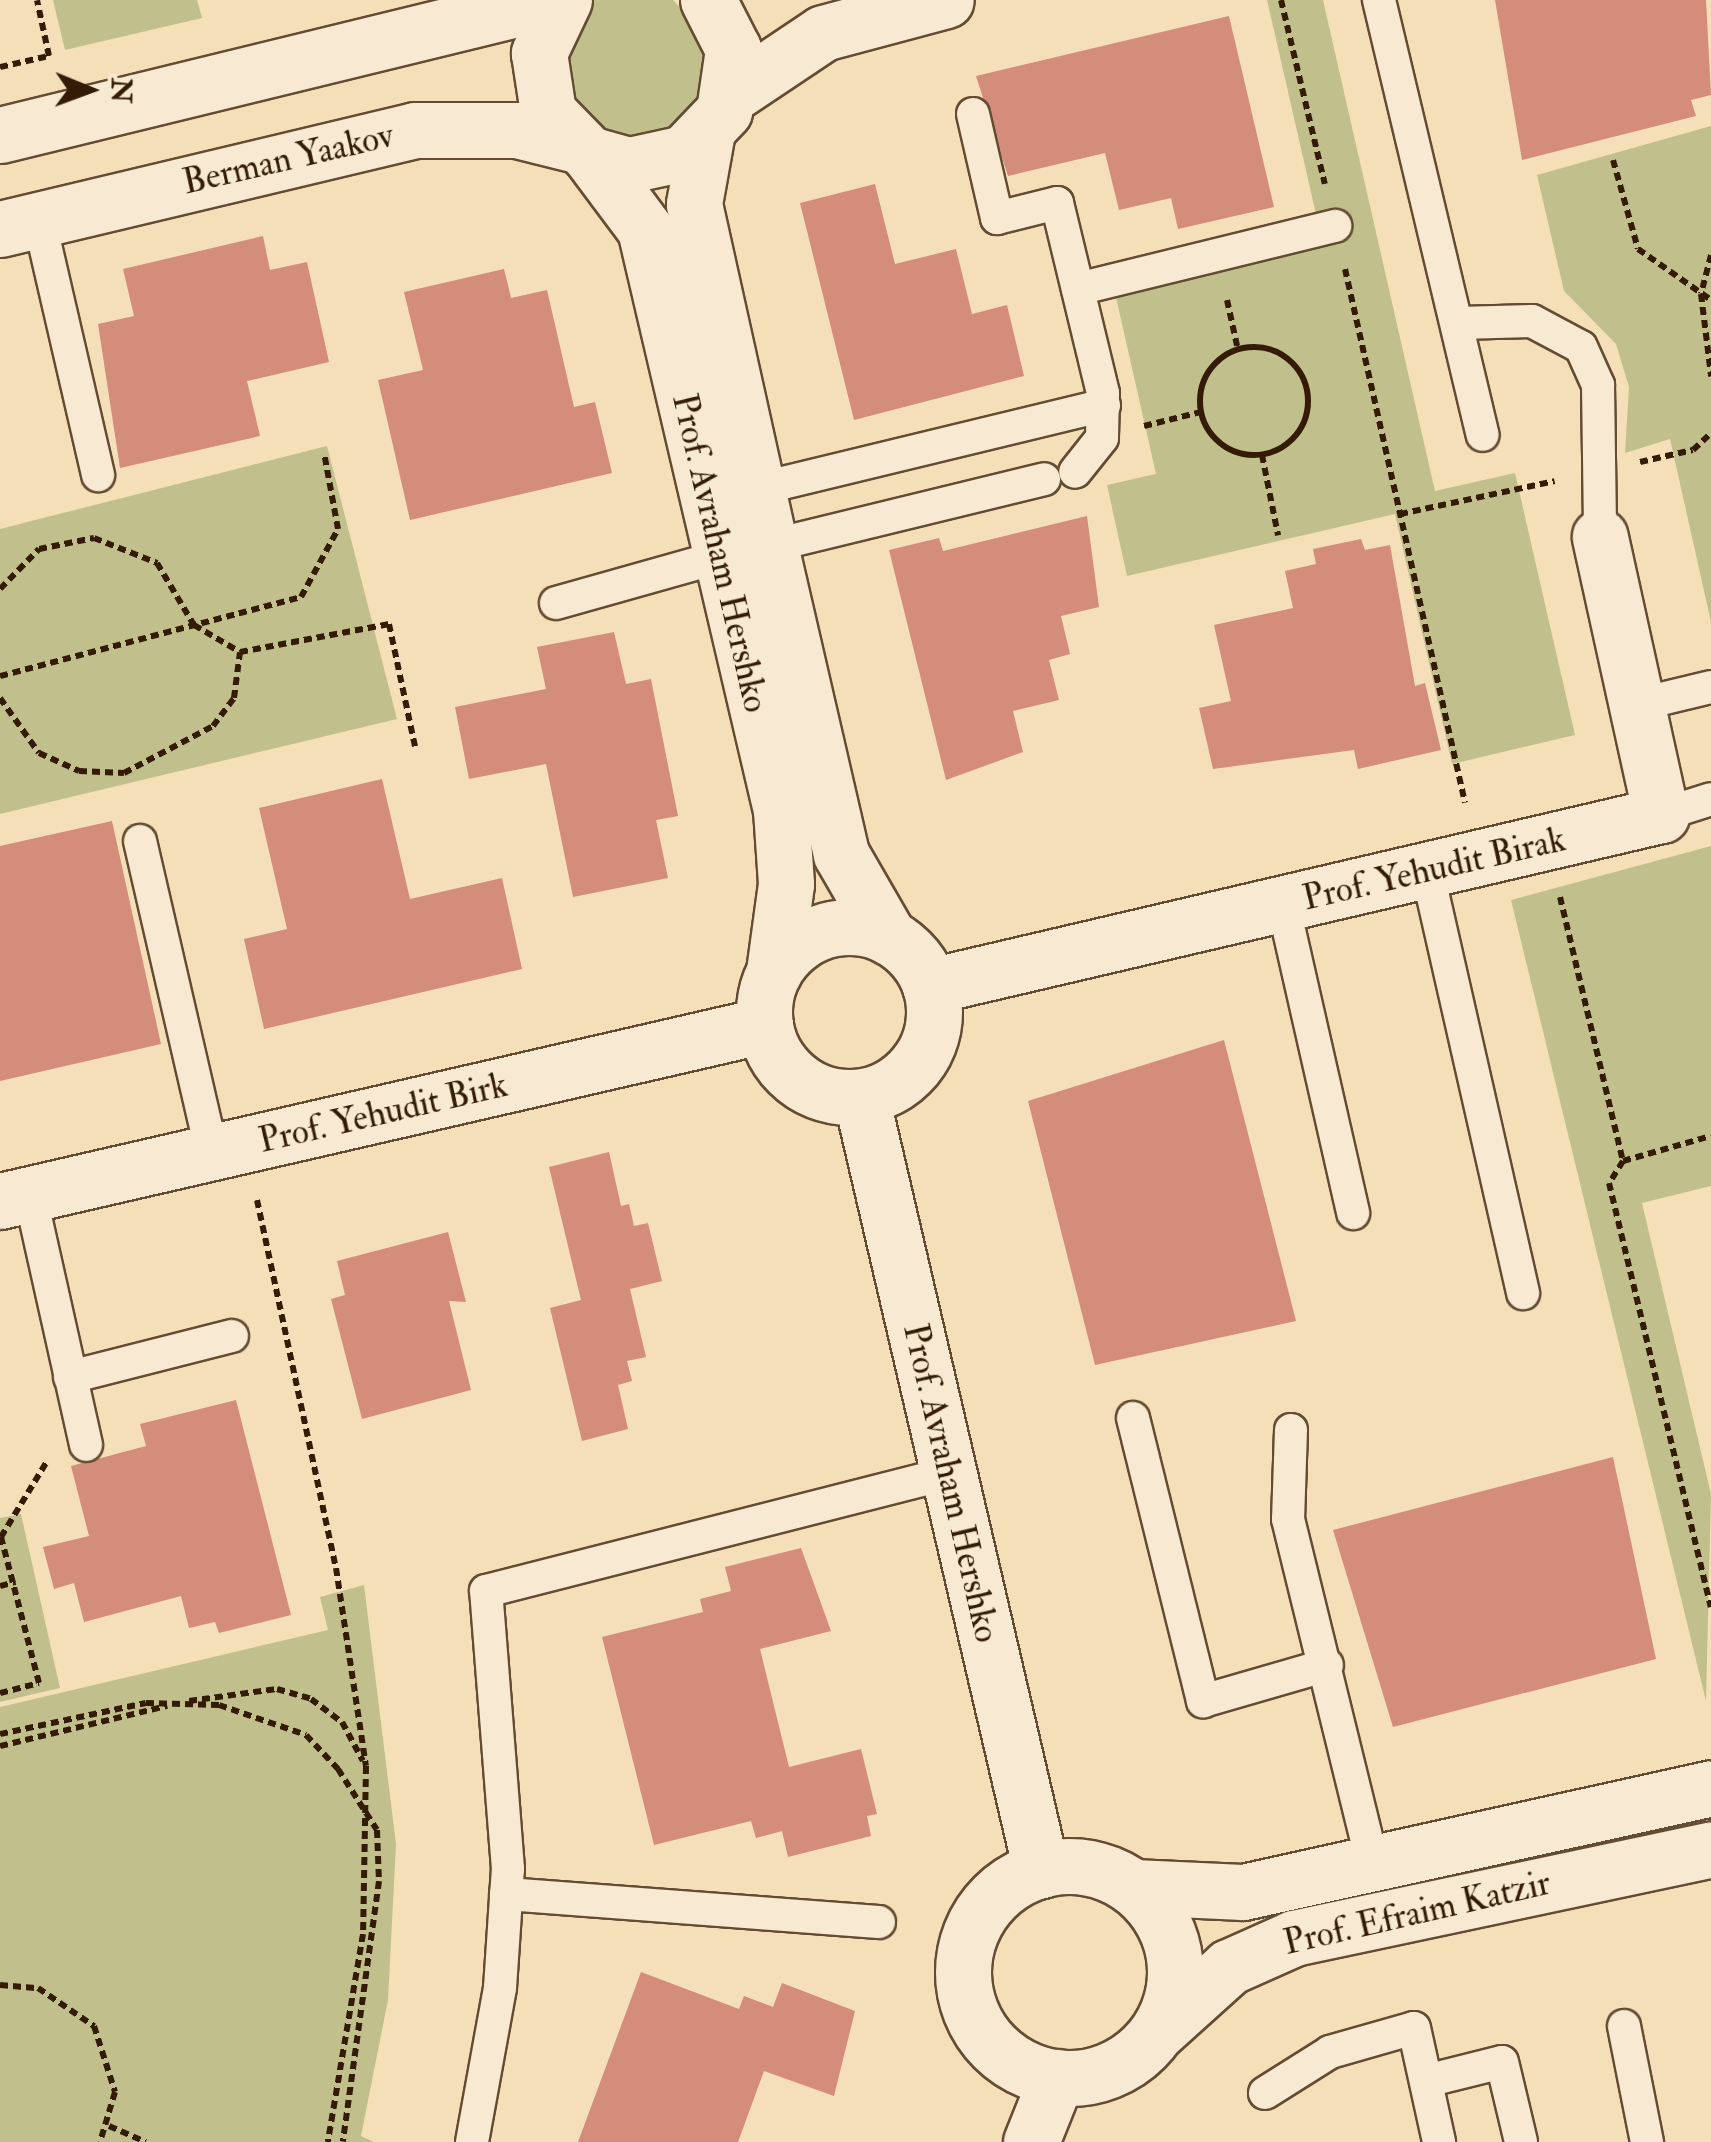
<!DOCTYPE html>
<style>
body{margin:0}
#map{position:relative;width:1711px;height:2142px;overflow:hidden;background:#f5dfb9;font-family:"IM FELL Double Pica",serif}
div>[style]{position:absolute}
.green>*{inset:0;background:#c1c08c}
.building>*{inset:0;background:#d48c7b}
.path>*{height:6px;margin-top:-3px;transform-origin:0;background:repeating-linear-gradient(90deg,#331b06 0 8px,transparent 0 13px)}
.path>.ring{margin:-3px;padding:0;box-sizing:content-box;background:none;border:6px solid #331b06;border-radius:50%}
.roads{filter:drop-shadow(2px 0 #644c33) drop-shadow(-2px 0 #644c33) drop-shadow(0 2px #644c33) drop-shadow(0 -2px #644c33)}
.service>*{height:32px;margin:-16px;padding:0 16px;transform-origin:16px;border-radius:16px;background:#f8ead2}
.minor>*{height:55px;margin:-27.5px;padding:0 27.5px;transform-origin:27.5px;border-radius:27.5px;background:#f8ead2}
.minor>.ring{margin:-27.5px;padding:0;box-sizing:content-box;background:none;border:55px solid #f8ead2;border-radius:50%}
.tertiary>*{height:55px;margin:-27.5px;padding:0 27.5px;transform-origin:27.5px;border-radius:27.5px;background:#f8ead2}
span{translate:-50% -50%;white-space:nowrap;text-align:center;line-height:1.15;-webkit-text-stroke:8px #f8ead2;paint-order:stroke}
.street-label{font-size:35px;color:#331b06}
.north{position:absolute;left:40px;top:40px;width:100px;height:100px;-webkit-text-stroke:8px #f8ead2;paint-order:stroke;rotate:91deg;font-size:28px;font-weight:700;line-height:40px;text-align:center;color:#331b06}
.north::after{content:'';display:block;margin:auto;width:35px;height:45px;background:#331b06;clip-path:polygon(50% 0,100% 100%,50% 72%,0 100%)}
</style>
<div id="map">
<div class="green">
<i style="clip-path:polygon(53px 0,197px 0,202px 18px,65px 50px)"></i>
<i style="clip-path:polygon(591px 0,673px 0,705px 35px,712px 85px,674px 140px,582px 135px,557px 38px)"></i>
<i style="clip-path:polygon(1267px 0,1323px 0,1435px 491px,1515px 473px,1575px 735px,1452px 764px,1395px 514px,1127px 576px,1107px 485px,1156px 474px,1110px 271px,1318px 223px)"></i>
<i style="clip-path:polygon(1711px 126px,1711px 622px,1670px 439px,1625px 453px,1629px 387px,1616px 344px,1564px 291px,1537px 175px)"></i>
<i style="clip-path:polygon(327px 446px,397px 719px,0 814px,0 529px)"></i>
<i style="clip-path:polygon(1711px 846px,1711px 1186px,1642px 1203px,1711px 1494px,1706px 1701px,1511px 900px)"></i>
<i style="clip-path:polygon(21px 1514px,60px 1688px,0 1702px,0 1518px)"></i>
<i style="clip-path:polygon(364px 1585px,396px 1844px,388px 2000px,361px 2136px,374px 2142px,0 2142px,0 1707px,328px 1630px,320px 1597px)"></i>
</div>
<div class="building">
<i style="clip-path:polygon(1495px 0,1706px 0,1711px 95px,1691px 100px,1696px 116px,1522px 160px)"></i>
<i style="clip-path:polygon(1229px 16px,1274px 207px,1178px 229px,1171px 198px,1119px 210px,1105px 153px,1008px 176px,976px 76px)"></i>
<i style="clip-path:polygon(875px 184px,895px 264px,956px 249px,972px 314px,1007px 305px,1024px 376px,854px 420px,800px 203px)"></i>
<i style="clip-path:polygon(263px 236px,270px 270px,307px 262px,329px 362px,247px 381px,260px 436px,120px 468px,98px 324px,134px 316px,123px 269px)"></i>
<i style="clip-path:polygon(504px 269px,511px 298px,547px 290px,574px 407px,595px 402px,612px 473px,410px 520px,378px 380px,423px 370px,404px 292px)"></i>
<i style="clip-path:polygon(1087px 516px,1099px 607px,1061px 616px,1070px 654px,1049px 660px,1059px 700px,1013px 711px,1023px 752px,946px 780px,889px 550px,939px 538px,943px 551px)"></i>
<i style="clip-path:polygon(1361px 539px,1365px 550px,1390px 545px,1415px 686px,1425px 683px,1441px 750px,1358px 769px,1354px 750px,1213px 769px,1199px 708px,1231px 701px,1214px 625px,1293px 608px,1285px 571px,1316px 564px,1313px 549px)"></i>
<i style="clip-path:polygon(614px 632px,626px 684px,651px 679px,678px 816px,656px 820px,668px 878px,573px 897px,546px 764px,469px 779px,455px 707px,546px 689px,537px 647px)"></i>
<i style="clip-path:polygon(382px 779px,410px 899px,502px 878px,522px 969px,264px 1029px,244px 939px,287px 929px,259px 808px)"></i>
<i style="clip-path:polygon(112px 821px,161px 1044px,0 1081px,0 846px)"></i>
<i style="clip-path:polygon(1224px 1040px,1296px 1321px,1095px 1365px,1028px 1101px)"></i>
<i style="clip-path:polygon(609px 1152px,621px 1206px,629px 1204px,634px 1226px,648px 1223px,662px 1281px,630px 1289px,646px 1357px,627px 1361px,632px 1381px,618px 1385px,628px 1429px,582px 1441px,550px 1308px,581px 1300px,549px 1167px)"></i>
<i style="clip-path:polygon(448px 1232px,466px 1302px,449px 1301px,471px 1390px,362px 1419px,331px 1299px,345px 1295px,337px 1261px)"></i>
<i style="clip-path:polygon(236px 1400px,291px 1615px,219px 1633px,215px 1622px,189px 1628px,181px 1596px,84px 1622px,74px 1583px,54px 1589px,43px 1547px,89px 1536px,71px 1466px,146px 1446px,140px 1424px)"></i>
<i style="clip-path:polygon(1613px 1457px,1656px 1659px,1393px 1727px,1333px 1530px)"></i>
<i style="clip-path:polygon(801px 1548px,831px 1631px,760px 1649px,789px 1767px,861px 1749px,877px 1814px,867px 1816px,871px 1836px,788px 1857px,782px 1831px,756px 1838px,751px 1821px,654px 1845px,602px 1637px,703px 1612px,700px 1599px,731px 1591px,725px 1567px)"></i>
<i style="clip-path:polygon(641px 1972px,739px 2009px,744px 1996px,773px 2007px,782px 1983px,855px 2011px,834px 2096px,764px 2071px,738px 2142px,578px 2142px)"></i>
</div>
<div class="path">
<i style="left:1281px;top:0;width:189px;rotate:76.6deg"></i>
<i style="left:0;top:67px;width:50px;rotate:-12.7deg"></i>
<i style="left:49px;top:56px;width:57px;rotate:-102.1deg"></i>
<i style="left:1613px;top:160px;width:92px;rotate:74.3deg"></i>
<i style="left:1638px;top:249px;width:89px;rotate:34.9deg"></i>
<i style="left:1711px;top:255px;width:40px;rotate:104.4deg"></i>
<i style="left:1701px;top:294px;width:83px;rotate:83deg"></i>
<i style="left:1345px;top:269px;width:547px;rotate:77.33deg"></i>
<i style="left:1227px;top:300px;width:51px;rotate:77.6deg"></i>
<i class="ring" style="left:1200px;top:347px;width:102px;height:102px"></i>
<i style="left:1144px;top:426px;width:59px;rotate:-13.8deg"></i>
<i style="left:1262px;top:455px;width:82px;rotate:78.7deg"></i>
<i style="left:1640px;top:462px;width:54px;rotate:-12.8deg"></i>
<i style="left:1693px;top:450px;width:25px;rotate:-43deg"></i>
<i style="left:1400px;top:514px;width:158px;rotate:-12deg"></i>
<i style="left:0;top:589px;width:56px;rotate:-45.7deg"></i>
<i style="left:39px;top:549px;width:56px;rotate:-11.3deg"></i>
<i style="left:94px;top:538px;width:68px;rotate:21.6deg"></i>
<i style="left:157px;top:563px;width:72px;rotate:59.2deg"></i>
<i style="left:194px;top:625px;width:53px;rotate:30.4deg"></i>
<i style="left:240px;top:652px;width:152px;rotate:-10.6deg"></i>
<i style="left:389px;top:624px;width:125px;rotate:78deg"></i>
<i style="left:0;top:676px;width:311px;rotate:-14.7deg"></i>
<i style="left:301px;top:597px;width:77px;rotate:-61.4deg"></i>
<i style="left:338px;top:529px;width:77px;rotate:-100.4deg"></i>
<i style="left:0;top:698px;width:67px;rotate:54.7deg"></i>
<i style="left:39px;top:753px;width:44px;rotate:24.2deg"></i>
<i style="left:79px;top:771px;width:45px;rotate:2.5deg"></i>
<i style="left:124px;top:773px;width:101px;rotate:-27.8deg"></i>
<i style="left:213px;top:726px;width:35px;rotate:-53deg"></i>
<i style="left:234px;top:698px;width:46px;rotate:-82.6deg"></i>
<i style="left:1560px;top:897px;width:271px;rotate:76.6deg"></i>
<i style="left:1623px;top:1161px;width:26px;rotate:122deg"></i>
<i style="left:1609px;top:1183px;width:436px;rotate:76.5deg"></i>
<i style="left:1623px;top:1161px;width:91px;rotate:-15.9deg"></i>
<i style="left:257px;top:1200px;width:376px;rotate:77.9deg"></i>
<i style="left:336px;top:1568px;width:200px;rotate:81.4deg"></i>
<i style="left:366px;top:1766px;width:168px;rotate:91deg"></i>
<i style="left:363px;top:1934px;width:211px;rotate:99.6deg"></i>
<i style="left:0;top:1586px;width:16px;rotate:-15deg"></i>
<i style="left:0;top:1693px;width:40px;rotate:-14.4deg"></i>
<i style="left:39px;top:1683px;width:151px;rotate:-104.6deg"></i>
<i style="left:1px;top:1537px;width:87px;rotate:-58.7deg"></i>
<i style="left:189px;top:1701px;width:89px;rotate:-7.8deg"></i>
<i style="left:277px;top:1689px;width:35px;rotate:16deg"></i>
<i style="left:311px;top:1699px;width:39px;rotate:37deg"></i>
<i style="left:342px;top:1722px;width:44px;rotate:61.7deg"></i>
<i style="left:0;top:1734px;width:149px;rotate:-12deg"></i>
<i style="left:146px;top:1703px;width:73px;rotate:1.6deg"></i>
<i style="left:219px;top:1705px;width:92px;rotate:19deg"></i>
<i style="left:306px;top:1735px;width:47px;rotate:46.7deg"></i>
<i style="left:338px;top:1769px;width:72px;rotate:57.4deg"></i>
<i style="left:377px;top:1830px;width:51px;rotate:87.8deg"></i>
<i style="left:379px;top:1881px;width:263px;rotate:97.9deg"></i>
<i style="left:0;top:1746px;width:172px;rotate:-13.5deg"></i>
<i style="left:0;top:1985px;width:38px;rotate:5deg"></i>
<i style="left:38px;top:1988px;width:68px;rotate:34.2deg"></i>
<i style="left:94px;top:2026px;width:69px;rotate:72.3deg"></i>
<i style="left:115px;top:2092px;width:52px;rotate:106.7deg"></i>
<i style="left:109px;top:2126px;width:40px;rotate:23.4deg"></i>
</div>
<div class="roads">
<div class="service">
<i style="left:1379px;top:0;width:447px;rotate:76.6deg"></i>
<i style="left:973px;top:114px;width:107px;rotate:77deg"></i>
<i style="left:997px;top:218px;width:62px;rotate:-14deg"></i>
<i style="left:1057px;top:203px;width:195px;rotate:76.4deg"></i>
<i style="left:1103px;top:393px;width:45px;rotate:91.3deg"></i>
<i style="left:1102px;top:438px;width:43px;rotate:128.5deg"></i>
<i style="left:39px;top:219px;width:263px;rotate:77deg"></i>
<i style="left:1078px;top:289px;width:265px;rotate:-13.8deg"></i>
<i style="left:1459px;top:323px;width:73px;rotate:-1.6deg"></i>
<i style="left:1532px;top:321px;width:55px;rotate:28deg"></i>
<i style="left:1581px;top:347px;width:42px;rotate:65.9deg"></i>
<i style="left:1598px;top:385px;width:152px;rotate:89.2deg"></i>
<i style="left:758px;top:489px;width:356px;rotate:-13.6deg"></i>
<i style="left:770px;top:546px;width:282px;rotate:-13.7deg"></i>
<i style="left:556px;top:603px;width:170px;rotate:-15.7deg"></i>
<i style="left:1636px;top:705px;width:77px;rotate:-13.5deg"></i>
<i style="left:1661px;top:815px;width:52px;rotate:-17.7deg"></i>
<i style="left:140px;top:841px;width:320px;rotate:77deg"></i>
<i style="left:1427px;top:870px;width:434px;rotate:77.2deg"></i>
<i style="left:1283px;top:904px;width:317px;rotate:77.2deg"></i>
<i style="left:30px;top:1194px;width:257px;rotate:77.4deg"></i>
<i style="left:70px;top:1377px;width:167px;rotate:-14.2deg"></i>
<i style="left:1133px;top:1418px;width:292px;rotate:76.1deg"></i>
<i style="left:1203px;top:1701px;width:129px;rotate:-16.2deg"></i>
<i style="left:1291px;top:1430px;width:89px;rotate:91.9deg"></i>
<i style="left:1288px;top:1519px;width:353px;rotate:76.2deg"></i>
<i style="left:506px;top:1894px;width:374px;rotate:4.3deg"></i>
<i style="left:1624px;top:2026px;width:118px;rotate:78.8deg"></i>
<i style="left:1426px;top:2081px;width:78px;rotate:-14deg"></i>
<i style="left:1502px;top:2062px;width:82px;rotate:76.6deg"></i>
<i style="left:1265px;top:2093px;width:77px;rotate:-32.2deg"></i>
<i style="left:1330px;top:2052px;width:87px;rotate:-15.9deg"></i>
<i style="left:1414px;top:2028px;width:117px;rotate:77.6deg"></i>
<i style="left:472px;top:2142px;width:157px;rotate:-79.7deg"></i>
<i style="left:500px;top:1988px;width:119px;rotate:-86.2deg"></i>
<i style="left:508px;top:1869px;width:279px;rotate:-94.5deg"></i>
<i style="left:486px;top:1591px;width:477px;rotate:-14.3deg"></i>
</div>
<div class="minor">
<i style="left:706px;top:137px;width:68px;rotate:100.2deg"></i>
<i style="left:694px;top:204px;width:350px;rotate:77.5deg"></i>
<i style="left:770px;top:546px;width:316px;rotate:77deg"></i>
<i style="left:841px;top:854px;width:96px;rotate:60deg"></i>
<i style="left:589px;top:154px;width:94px;rotate:53.3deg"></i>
<i style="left:645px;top:229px;width:597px;rotate:76.83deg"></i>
<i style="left:781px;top:810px;width:74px;rotate:86.1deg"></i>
<i style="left:786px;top:884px;width:89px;rotate:97.8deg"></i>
<i class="ring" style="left:764px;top:927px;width:115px;height:115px"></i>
<i style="left:930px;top:986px;width:751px;rotate:-13.17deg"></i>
<i style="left:1661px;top:815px;width:285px;rotate:-102.4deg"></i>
<i style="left:861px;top:1097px;width:794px;rotate:76.89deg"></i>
<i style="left:0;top:1201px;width:785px;rotate:-12.96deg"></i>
<i class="ring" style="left:963px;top:1866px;width:157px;height:157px"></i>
<i style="left:1133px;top:1887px;width:110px;rotate:2.6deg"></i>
<i style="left:1243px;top:1892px;width:479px;rotate:-12.5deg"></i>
<i style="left:1158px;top:2031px;width:96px;rotate:-42deg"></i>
<i style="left:1229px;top:1967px;width:71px;rotate:-24deg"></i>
<i style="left:1294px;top:1938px;width:426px;rotate:-12deg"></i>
<i style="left:1031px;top:2142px;width:70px;rotate:-68.2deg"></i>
</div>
<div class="tertiary">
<i style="left:564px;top:0;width:59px;rotate:115.3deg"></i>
<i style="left:539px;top:53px;width:60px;rotate:81.3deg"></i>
<i style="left:548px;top:112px;width:59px;rotate:45.7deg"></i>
<i style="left:589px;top:154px;width:41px;rotate:15.4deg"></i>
<i style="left:629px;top:165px;width:56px;rotate:-12.3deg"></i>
<i style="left:684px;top:153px;width:58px;rotate:-46.4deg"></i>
<i style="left:724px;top:111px;width:63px;rotate:-81.7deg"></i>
<i style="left:733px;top:49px;width:55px;rotate:-117deg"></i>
<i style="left:729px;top:96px;width:113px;rotate:-33.8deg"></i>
<i style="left:823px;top:33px;width:127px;rotate:-15deg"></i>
<i style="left:0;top:135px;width:569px;rotate:-13.72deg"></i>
<i style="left:0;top:229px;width:427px;rotate:-13.4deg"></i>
<i style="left:415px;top:130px;width:102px"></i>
<i style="left:517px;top:130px;width:62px;rotate:14deg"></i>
</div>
</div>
<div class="street-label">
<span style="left:288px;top:159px;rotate:-13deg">Berman Yaakov</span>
<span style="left:720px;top:553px;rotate:77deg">Prof. Avraham Hershko</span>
<span style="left:1434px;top:869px;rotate:-13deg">Prof. Yehudit Birak</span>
<span style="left:383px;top:1113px;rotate:-13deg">Prof. Yehudit Birk</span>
<span style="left:951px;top:1483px;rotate:77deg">Prof. Avraham Hershko</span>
<span style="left:1417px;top:1913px;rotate:-13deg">Prof. Efraim Katzir</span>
</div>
<div class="north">N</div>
</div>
